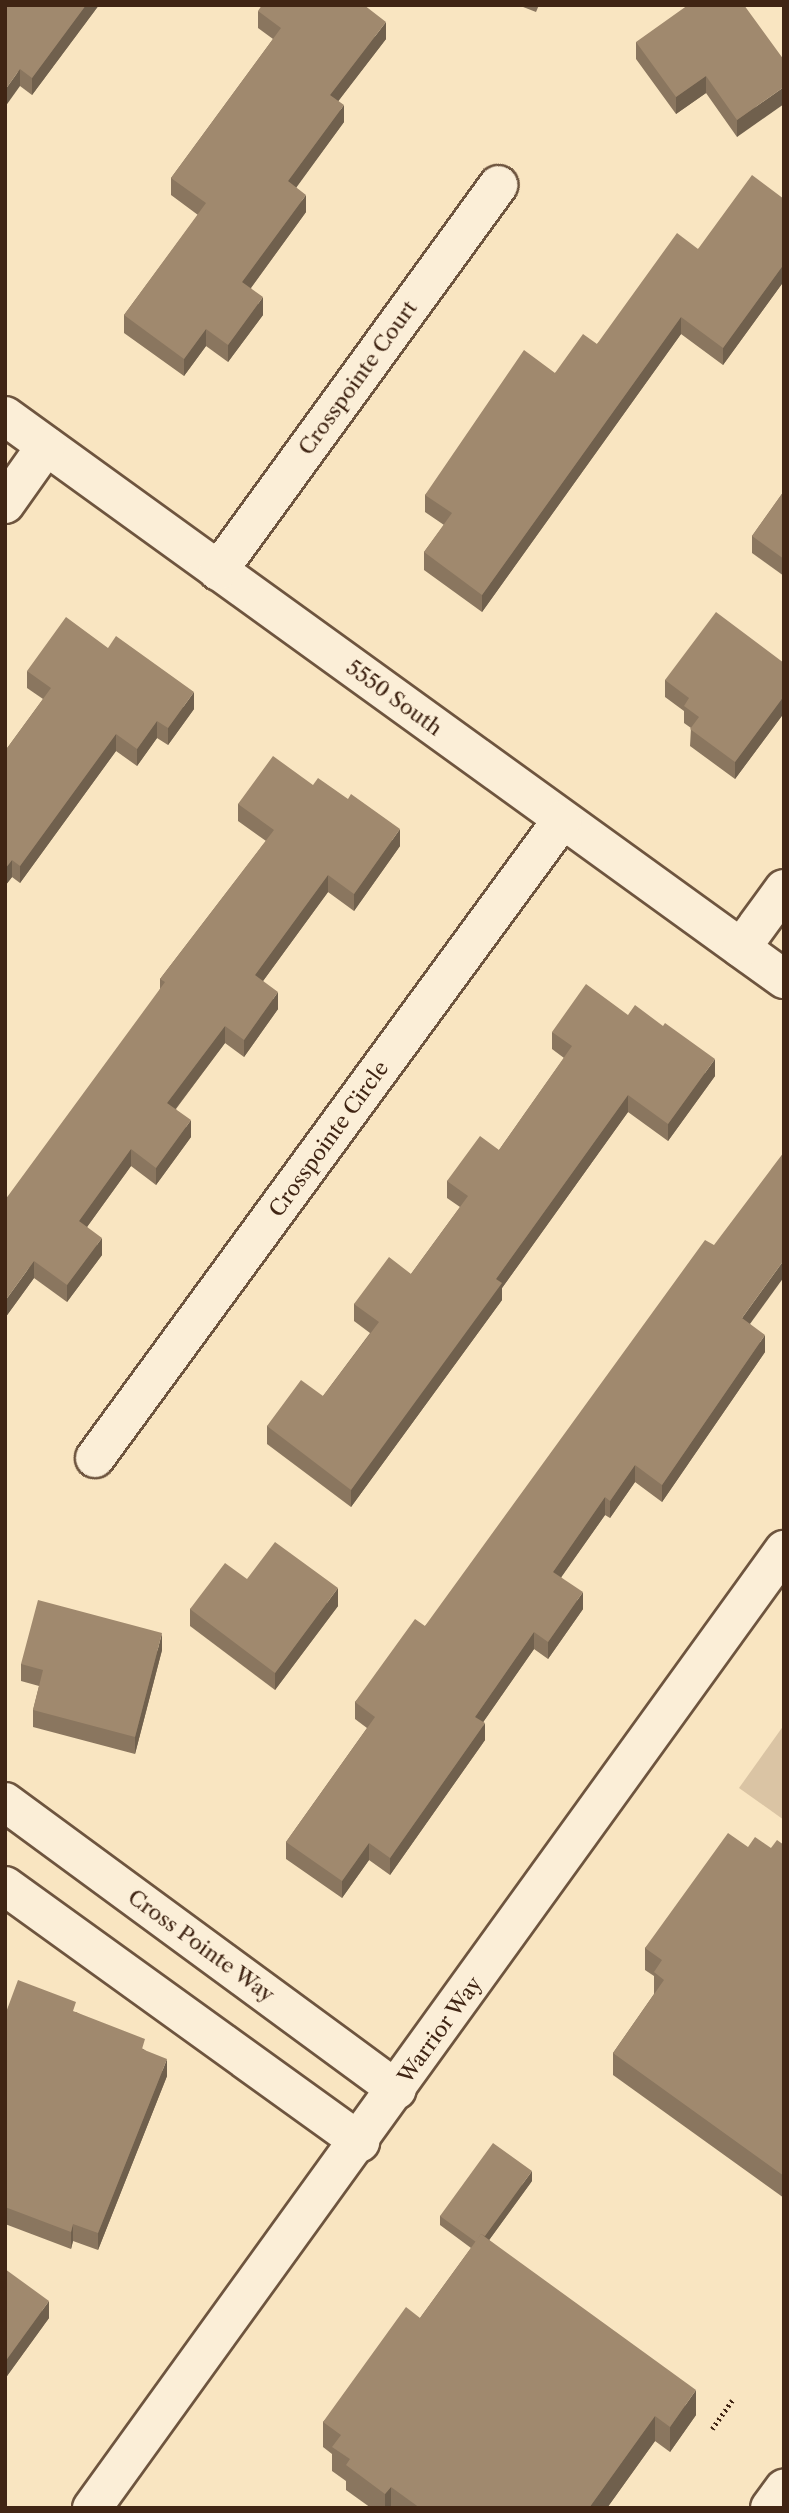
<!DOCTYPE html>
<style>
body{margin:0}
#map{position:relative;width:789px;height:2513px;overflow:hidden;background:#f9e5c1;font-family:"Libre Caslon Text",serif}
div>[style]{position:absolute}
.green>*{inset:0;background:#dac4a4}
.path>*{height:4.5px;margin-top:-2.25px;transform-origin:0;background:repeating-linear-gradient(90deg,#402514 0 2px,transparent 0 5.5px)}
.roads{filter:drop-shadow(2px 0 #6e553f) drop-shadow(-2px 0 #6e553f) drop-shadow(0 2px #6e553f) drop-shadow(0 -2px #6e553f)}
.minor>*{height:38px;margin:-19px;padding:0 19px;transform-origin:19px;border-radius:19px;background:#fbeed7}
.wall>*{inset:0;background:#8a765f}
.shaded-wall>*{inset:0;background:#70604d}
.building>*{inset:0;background:#a0896e}
span{translate:-50% -50%;white-space:nowrap;text-align:center;line-height:1.15;-webkit-text-stroke:5px #fbeed7;paint-order:stroke}
.street-label{font-size:21px;color:#402514}
.frame{position:absolute;inset:0;border:7px solid #402514;pointer-events:none}
</style>
<div id="map">
<div class="green">
<i style="clip-path:polygon(784px 1725px,784px 1820px,739px 1788px)"></i>
</div>
<div class="path">
<i style="left:712px;top:2429px;width:35px;rotate:-55deg"></i>
</div>
<div class="roads">
<div class="minor">
<i style="left:5px;top:416px;width:961px;rotate:35.86deg"></i>
<i style="left:5px;top:504px;width:71px;rotate:-54.7deg"></i>
<i style="left:218px;top:571px;width:477px;rotate:-54deg"></i>
<i style="left:741px;top:948px;width:73px;rotate:-53.9deg"></i>
<i style="left:95px;top:1458px;width:791px;rotate:-53.8deg"></i>
<i style="left:5px;top:1802px;width:486px;rotate:36.3deg"></i>
<i style="left:5px;top:1886px;width:438px;rotate:35.8deg"></i>
<i style="left:92px;top:2508px;width:1182px;rotate:-54.16deg"></i>
<i style="left:770px;top:2508px;width:24px;rotate:-54deg"></i>
</div>
</div>
<div class="wall">
<i style="clip-path:polygon(5px 5px,99px 5px,32px 95px,20px 86px)"></i>
<i style="clip-path:polygon(518px 5px,539px 5px,536px 12px)"></i>
<i style="clip-path:polygon(258px 11px,386px 39px,338px 101px,344px 122px,296px 187px,306px 212px,251px 288px,263px 315px,228px 362px,206px 346px,184px 376px,124px 333px,124px 315px,198px 215px,171px 195px,171px 178px,273px 39px,258px 28px)"></i>
<i style="clip-path:polygon(636px 42px,784px 60px,737px 137px,706px 93px,676px 114px,636px 59px)"></i>
<i style="clip-path:polygon(784px 199px,784px 281px,723px 365px,681px 334px,482px 612px,424px 570px,424px 552px,444px 525px,425px 512px,425px 495px,555px 373px,597px 344px,698px 249px)"></i>
<i style="clip-path:polygon(784px 491px,784px 576px,752px 553px,752px 536px)"></i>
<i style="clip-path:polygon(784px 663px,784px 713px,735px 779px,690px 746px,691px 728px,684px 723px,684px 711px,665px 697px,665px 680px)"></i>
<i style="clip-path:polygon(27px 671px,194px 709px,168px 745px,157px 738px,137px 766px,116px 751px,20px 883px,12px 877px,5px 886px,5px 751px,43px 699px,27px 688px)"></i>
<i style="clip-path:polygon(313px 785px,400px 846px,354px 911px,328px 892px,263px 981px,278px 1009px,244px 1057px,225px 1043px,176px 1109px,191px 1137px,156px 1185px,131px 1166px,87px 1227px,102px 1255px,67px 1302px,34px 1278px,5px 1318px,160px 989px,160px 979px,266px 841px,238px 821px,238px 804px)"></i>
<i style="clip-path:polygon(552px 1032px,715px 1076px,668px 1141px,628px 1112px,502px 1288px,502px 1300px,351px 1507px,267px 1444px,267px 1426px,323px 1396px,370px 1333px,354px 1321px,354px 1304px,411px 1274px,460px 1207px,447px 1198px,447px 1181px,499px 1150px,564px 1058px,552px 1049px)"></i>
<i style="clip-path:polygon(750px 1324px,765px 1352px,662px 1502px,635px 1482px,610px 1518px,605px 1515px,561px 1577px,583px 1609px,548px 1659px,534px 1649px,483px 1722px,485px 1740px,390px 1875px,369px 1860px,342px 1898px,286px 1859px,286px 1842px,367px 1728px,355px 1719px,355px 1702px,425px 1626px)"></i>
<i style="clip-path:polygon(247px 1579px,338px 1606px,275px 1690px,190px 1626px,190px 1609px)"></i>
<i style="clip-path:polygon(162px 1650px,135px 1754px,33px 1727px,33px 1710px,39px 1686px,21px 1681px,21px 1664px)"></i>
<i style="clip-path:polygon(784px 1845px,784px 2198px,613px 2075px,613px 2053px,654px 1994px,654px 1976px,645px 1970px,645px 1948px,748px 1847px,771px 1848px)"></i>
<i style="clip-path:polygon(76px 2012px,145px 2050px,167px 2076px,98px 2250px,73px 2241px,71px 2249px,5px 2224px,5px 2015px)"></i>
<i style="clip-path:polygon(532px 2181px,489px 2240px,696px 2415px,670px 2452px,655px 2441px,607px 2508px,371px 2508px,346px 2490px,346px 2481px,332px 2471px,332px 2454px,323px 2447px,323px 2422px,420px 2318px,471px 2248px,440px 2225px,440px 2216px)"></i>
<i style="clip-path:polygon(5px 2269px,49px 2318px,7px 2376px,5px 2375px)"></i>
</div>
<div class="shaded-wall">
<i style="clip-path:polygon(86px 5px,99px 5px,32px 95px,32px 78px)"></i>
<i style="clip-path:polygon(386px 22px,386px 39px,330px 112px,330px 95px)"></i>
<i style="clip-path:polygon(20px 69px,20px 86px,5px 107px,5px 90px)"></i>
<i style="clip-path:polygon(706px 76px,706px 93px,676px 114px,676px 97px)"></i>
<i style="clip-path:polygon(784px 87px,784px 104px,737px 137px,737px 120px)"></i>
<i style="clip-path:polygon(344px 105px,344px 122px,288px 199px,288px 181px)"></i>
<i style="clip-path:polygon(306px 195px,306px 212px,242px 300px,242px 282px)"></i>
<i style="clip-path:polygon(784px 264px,784px 281px,723px 365px,723px 348px)"></i>
<i style="clip-path:polygon(263px 297px,263px 315px,228px 362px,228px 345px)"></i>
<i style="clip-path:polygon(681px 317px,681px 334px,482px 612px,482px 595px)"></i>
<i style="clip-path:polygon(206px 329px,206px 346px,184px 376px,184px 359px)"></i>
<i style="clip-path:polygon(194px 692px,194px 709px,168px 745px,168px 728px)"></i>
<i style="clip-path:polygon(784px 696px,784px 713px,735px 779px,735px 762px)"></i>
<i style="clip-path:polygon(157px 721px,157px 738px,137px 766px,137px 749px)"></i>
<i style="clip-path:polygon(116px 734px,116px 751px,20px 883px,20px 866px)"></i>
<i style="clip-path:polygon(400px 829px,400px 846px,354px 911px,354px 894px)"></i>
<i style="clip-path:polygon(12px 860px,12px 877px,5px 886px,5px 869px)"></i>
<i style="clip-path:polygon(328px 875px,328px 892px,255px 992px,255px 975px)"></i>
<i style="clip-path:polygon(278px 992px,278px 1009px,244px 1057px,244px 1040px)"></i>
<i style="clip-path:polygon(225px 1026px,225px 1043px,167px 1120px,167px 1103px)"></i>
<i style="clip-path:polygon(715px 1059px,715px 1076px,668px 1141px,668px 1124px)"></i>
<i style="clip-path:polygon(628px 1095px,628px 1112px,502px 1288px,502px 1300px,351px 1507px,351px 1490px,496px 1279px)"></i>
<i style="clip-path:polygon(191px 1120px,191px 1137px,156px 1185px,156px 1168px)"></i>
<i style="clip-path:polygon(131px 1149px,131px 1166px,79px 1238px,79px 1221px)"></i>
<i style="clip-path:polygon(102px 1238px,102px 1255px,67px 1302px,67px 1285px)"></i>
<i style="clip-path:polygon(784px 1260px,784px 1277px,742px 1335px,742px 1318px)"></i>
<i style="clip-path:polygon(34px 1261px,34px 1278px,5px 1318px,5px 1301px)"></i>
<i style="clip-path:polygon(765px 1335px,765px 1352px,662px 1502px,662px 1485px)"></i>
<i style="clip-path:polygon(635px 1465px,635px 1482px,610px 1518px,610px 1501px)"></i>
<i style="clip-path:polygon(605px 1497px,605px 1515px,553px 1589px,553px 1572px)"></i>
<i style="clip-path:polygon(338px 1588px,338px 1606px,275px 1690px,275px 1673px)"></i>
<i style="clip-path:polygon(583px 1592px,583px 1609px,548px 1659px,548px 1642px)"></i>
<i style="clip-path:polygon(534px 1632px,534px 1649px,475px 1734px,475px 1717px)"></i>
<i style="clip-path:polygon(162px 1633px,162px 1650px,135px 1754px,135px 1737px)"></i>
<i style="clip-path:polygon(485px 1723px,485px 1740px,390px 1875px,390px 1858px)"></i>
<i style="clip-path:polygon(369px 1843px,369px 1860px,342px 1898px,342px 1881px)"></i>
<i style="clip-path:polygon(167px 2059px,167px 2076px,98px 2250px,98px 2233px)"></i>
<i style="clip-path:polygon(532px 2171px,532px 2181px,479px 2254px,479px 2244px)"></i>
<i style="clip-path:polygon(73px 2224px,73px 2241px,71px 2249px,71px 2232px)"></i>
<i style="clip-path:polygon(49px 2301px,49px 2318px,7px 2376px,7px 2359px)"></i>
<i style="clip-path:polygon(696px 2390px,696px 2415px,670px 2452px,670px 2427px)"></i>
<i style="clip-path:polygon(655px 2416px,655px 2441px,607px 2508px,589px 2508px)"></i>
<i style="clip-path:polygon(391px 2487px,391px 2508px,385px 2508px,385px 2494px)"></i>
</div>
<div class="building">
<i style="clip-path:polygon(5px 5px,86px 5px,32px 78px,20px 69px,5px 90px)"></i>
<i style="clip-path:polygon(262px 5px,364px 5px,386px 22px,330px 95px,344px 105px,288px 181px,306px 195px,242px 282px,263px 297px,228px 345px,206px 329px,184px 359px,124px 315px,206px 203px,171px 178px,281px 28px,258px 11px)"></i>
<i style="clip-path:polygon(688px 5px,744px 5px,784px 60px,784px 87px,737px 120px,706px 76px,676px 97px,636px 42px)"></i>
<i style="clip-path:polygon(752px 175px,784px 199px,784px 264px,723px 348px,681px 317px,482px 595px,424px 552px,452px 513px,425px 495px,524px 350px,555px 373px,583px 334px,597px 344px,677px 233px,698px 249px)"></i>
<i style="clip-path:polygon(784px 491px,784px 559px,752px 536px)"></i>
<i style="clip-path:polygon(716px 612px,784px 663px,784px 696px,735px 762px,690px 729px,699px 717px,684px 706px,689px 698px,665px 680px)"></i>
<i style="clip-path:polygon(66px 617px,108px 648px,116px 636px,194px 692px,168px 728px,157px 721px,137px 749px,116px 734px,20px 866px,12px 860px,5px 869px,5px 751px,51px 688px,27px 671px)"></i>
<i style="clip-path:polygon(273px 756px,313px 785px,318px 778px,348px 799px,351px 794px,400px 829px,354px 894px,328px 875px,255px 975px,278px 992px,244px 1040px,225px 1026px,167px 1103px,191px 1120px,156px 1168px,131px 1149px,79px 1221px,102px 1238px,67px 1285px,34px 1261px,5px 1301px,5px 1200px,165px 982px,160px 979px,274px 830px,238px 804px)"></i>
<i style="clip-path:polygon(586px 984px,628px 1015px,635px 1005px,663px 1026px,665px 1023px,715px 1059px,668px 1124px,628px 1095px,496px 1279px,502px 1283px,351px 1490px,267px 1426px,301px 1380px,323px 1396px,379px 1322px,354px 1304px,389px 1257px,411px 1274px,468px 1196px,447px 1181px,480px 1136px,499px 1150px,572px 1046px,552px 1032px)"></i>
<i style="clip-path:polygon(784px 1152px,784px 1260px,742px 1318px,765px 1335px,662px 1485px,635px 1465px,610px 1501px,605px 1497px,553px 1572px,583px 1592px,548px 1642px,534px 1632px,475px 1717px,485px 1723px,390px 1858px,369px 1843px,342px 1881px,286px 1842px,375px 1717px,355px 1702px,415px 1619px,425px 1626px,705px 1240px,714px 1245px)"></i>
<i style="clip-path:polygon(275px 1542px,338px 1588px,275px 1673px,190px 1609px,225px 1563px,247px 1579px)"></i>
<i style="clip-path:polygon(38px 1600px,162px 1633px,135px 1737px,33px 1710px,43px 1670px,21px 1664px)"></i>
<i style="clip-path:polygon(728px 1833px,748px 1847px,755px 1837px,771px 1848px,777px 1840px,784px 1845px,784px 2176px,613px 2053px,664px 1980px,654px 1972px,662px 1960px,645px 1948px)"></i>
<i style="clip-path:polygon(18px 1980px,76px 2002px,73px 2011px,145px 2039px,142px 2049px,167px 2059px,98px 2233px,73px 2224px,71px 2232px,5px 2207px,5px 2015px)"></i>
<i style="clip-path:polygon(493px 2143px,532px 2171px,485px 2236px,481px 2234px,476px 2242px,440px 2216px)"></i>
<i style="clip-path:polygon(481px 2234px,696px 2390px,670px 2427px,655px 2416px,589px 2508px,420px 2508px,391px 2487px,385px 2494px,346px 2465px,350px 2459px,332px 2447px,341px 2435px,323px 2422px,406px 2307px,420px 2318px)"></i>
<i style="clip-path:polygon(5px 2269px,49px 2301px,7px 2359px,5px 2357px)"></i>
</div>
<div class="street-label">
<span style="left:358px;top:378px;rotate:-54deg">Crosspointe Court</span>
<span style="left:394px;top:698px;rotate:36deg">5550 South</span>
<span style="left:329px;top:1139px;rotate:-54deg">Crosspointe Circle</span>
<span style="left:201px;top:1946px;rotate:36deg">Cross Pointe Way</span>
<span style="left:440px;top:2030px;rotate:-54deg">Warrior Way</span>
</div>
<div class="frame"></div>
</div>
